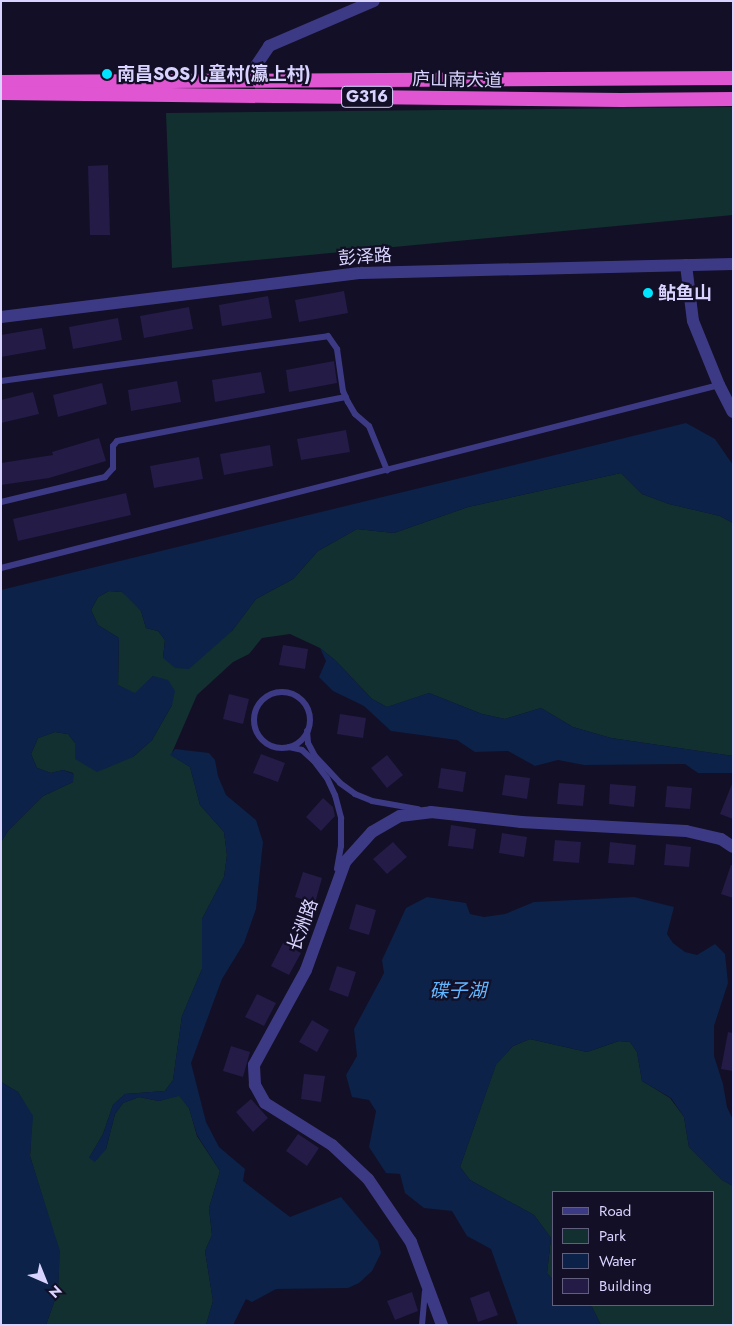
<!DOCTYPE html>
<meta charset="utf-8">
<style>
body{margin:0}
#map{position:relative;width:734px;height:1326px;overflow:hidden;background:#130f26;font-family:Jost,"Noto Sans SC",sans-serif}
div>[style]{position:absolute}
.green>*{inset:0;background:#12302f}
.water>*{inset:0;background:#0c2248}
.building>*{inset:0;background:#241b47}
.service>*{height:6px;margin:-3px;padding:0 3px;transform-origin:3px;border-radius:3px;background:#3d3a85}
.service>.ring{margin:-3px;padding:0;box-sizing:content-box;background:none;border:6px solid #3d3a85;border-radius:50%}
.minor>*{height:12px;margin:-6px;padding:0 6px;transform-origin:6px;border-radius:6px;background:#3d3a85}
.trunk>*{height:14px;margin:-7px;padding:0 7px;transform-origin:7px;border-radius:7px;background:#e055d1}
.dots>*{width:14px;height:14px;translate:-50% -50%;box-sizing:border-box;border:2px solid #130f26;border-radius:50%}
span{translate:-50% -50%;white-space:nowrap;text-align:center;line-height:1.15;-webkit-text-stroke:4.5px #130f26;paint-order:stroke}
.shield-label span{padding:1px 4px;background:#130f26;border:1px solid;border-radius:4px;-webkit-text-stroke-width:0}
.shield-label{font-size:16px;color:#d9d4ff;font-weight:700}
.poi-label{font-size:18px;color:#d9d4ff;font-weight:700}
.left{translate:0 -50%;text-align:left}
.street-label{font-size:18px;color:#d9d4ff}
.water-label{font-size:19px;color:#62b6ff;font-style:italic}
.frame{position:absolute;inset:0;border:2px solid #d9d4ff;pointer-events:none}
.legend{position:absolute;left:552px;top:1191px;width:162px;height:115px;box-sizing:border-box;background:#130f26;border:1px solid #625e7d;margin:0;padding:6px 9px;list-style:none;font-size:15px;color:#d9d4ff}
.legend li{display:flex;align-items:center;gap:10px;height:25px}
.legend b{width:25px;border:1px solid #625e7d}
.north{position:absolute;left:20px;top:1256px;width:50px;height:50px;-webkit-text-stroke:4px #130f26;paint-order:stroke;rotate:136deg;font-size:14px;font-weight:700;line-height:20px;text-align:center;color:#d9d4ff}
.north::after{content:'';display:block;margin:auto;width:18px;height:22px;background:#d9d4ff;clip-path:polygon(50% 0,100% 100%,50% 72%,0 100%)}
</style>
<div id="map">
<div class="green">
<i style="clip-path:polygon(733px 107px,733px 215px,172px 268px,166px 113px)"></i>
<i style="clip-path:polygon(621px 473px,642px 494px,669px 504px,720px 516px,733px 523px,733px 756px,611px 738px,573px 727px,541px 708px,505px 719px,482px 714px,429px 693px,387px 707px,372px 699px,336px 661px,320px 648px,290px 634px,262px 638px,249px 654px,233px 662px,197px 695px,171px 755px,190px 767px,200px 805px,224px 832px,227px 855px,224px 877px,202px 919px,202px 969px,182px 1016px,173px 1080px,165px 1091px,125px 1094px,113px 1105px,103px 1134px,89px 1158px,106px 1149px,115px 1114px,123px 1103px,139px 1097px,159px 1101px,179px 1095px,189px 1108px,197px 1136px,220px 1171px,209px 1208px,212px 1235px,205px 1251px,213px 1301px,206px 1325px,46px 1325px,58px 1291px,59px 1251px,30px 1156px,32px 1116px,18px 1092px,1px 1082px,1px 842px,8px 831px,43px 796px,73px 782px,73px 773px,63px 770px,51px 773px,37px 768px,31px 754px,38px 738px,55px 732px,68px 734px,75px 743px,133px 757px,152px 740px,172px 705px,153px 676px,135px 694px,118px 685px,119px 638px,98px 625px,91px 610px,98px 597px,109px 591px,122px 592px,131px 599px,141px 611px,146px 628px,158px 631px,165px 640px,163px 658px,232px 631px,256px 599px,293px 579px,318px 551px,357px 529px,394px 533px,468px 507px)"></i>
<i style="clip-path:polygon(530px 1039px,587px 1052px,619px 1041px,630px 1042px,637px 1052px,642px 1081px,670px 1098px,684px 1117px,689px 1147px,722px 1180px,733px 1186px,733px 1325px,601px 1325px,592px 1307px,587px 1305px,713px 1305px,713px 1192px,553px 1192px,553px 1280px,547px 1273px,551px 1238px,534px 1215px,470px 1180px,460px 1167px,496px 1064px,513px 1046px)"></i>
</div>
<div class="water">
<i style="clip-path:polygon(686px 423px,715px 439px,733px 465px,733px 523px,720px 516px,669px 504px,642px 494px,621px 473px,468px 507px,394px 533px,357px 529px,318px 551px,293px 579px,256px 599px,232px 631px,189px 669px,175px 668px,163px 658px,165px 640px,158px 631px,146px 628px,141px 611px,122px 592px,109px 591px,98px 597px,91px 610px,98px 625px,119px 638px,118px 685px,135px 693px,153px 676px,168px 680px,175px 691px,172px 705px,152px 740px,133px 757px,97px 772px,75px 759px,75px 743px,68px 734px,55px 732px,38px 738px,31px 754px,37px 768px,51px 773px,63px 770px,74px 774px,73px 782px,43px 796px,8px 831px,1px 842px,1px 590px)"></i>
<i style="clip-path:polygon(320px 648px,336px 661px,372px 699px,387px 707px,429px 693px,482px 714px,505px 719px,541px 708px,573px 727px,611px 738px,733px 756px,733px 773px,698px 773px,685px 764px,584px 765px,558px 760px,535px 766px,508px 751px,475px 752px,457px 740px,391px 731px,364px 706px,333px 691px,319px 677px,326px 661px)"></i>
<i style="clip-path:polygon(175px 749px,209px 753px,215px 760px,218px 776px,226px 795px,256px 820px,263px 842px,256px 909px,244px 943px,222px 979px,191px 1063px,206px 1122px,219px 1147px,245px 1169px,243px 1181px,290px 1217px,341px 1197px,378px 1241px,381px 1253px,372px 1271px,359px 1283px,348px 1288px,276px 1289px,252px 1302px,246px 1299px,233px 1325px,206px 1325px,213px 1301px,205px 1251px,212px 1235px,209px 1208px,220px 1171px,197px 1135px,189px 1108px,179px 1096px,159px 1101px,139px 1097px,123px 1103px,115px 1114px,106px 1149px,95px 1162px,89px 1158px,103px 1134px,113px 1105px,125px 1094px,165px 1091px,173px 1080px,182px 1016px,202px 969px,202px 919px,224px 877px,227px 855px,224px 832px,200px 805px,190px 767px,170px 755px)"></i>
<i style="clip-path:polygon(427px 897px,466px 903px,470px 914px,484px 917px,505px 914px,534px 902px,634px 897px,674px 907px,667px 934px,673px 943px,685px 952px,697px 955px,715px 944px,725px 954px,728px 983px,714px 1026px,714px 1056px,723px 1084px,727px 1107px,733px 1120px,733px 1186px,722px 1180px,689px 1147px,684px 1117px,671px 1098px,642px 1081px,637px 1052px,630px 1042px,619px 1041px,587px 1052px,530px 1039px,513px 1046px,496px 1065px,460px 1167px,470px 1180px,534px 1215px,551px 1238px,547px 1273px,553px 1280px,553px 1305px,587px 1305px,592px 1307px,601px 1325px,518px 1325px,491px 1249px,467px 1236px,452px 1211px,424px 1208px,405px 1193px,400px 1174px,386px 1173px,369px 1147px,376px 1111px,369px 1100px,352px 1097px,346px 1075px,357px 1056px,354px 1029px,384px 973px,382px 960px,406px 908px)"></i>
<i style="clip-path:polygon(1px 1082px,18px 1092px,33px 1116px,30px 1156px,60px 1251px,58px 1291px,46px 1325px,1px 1325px)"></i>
</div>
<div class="building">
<i style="clip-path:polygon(108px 165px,110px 235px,90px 235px,88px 166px)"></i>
<i style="clip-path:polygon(344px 291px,348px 313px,299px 322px,295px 300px)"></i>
<i style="clip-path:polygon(268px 296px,272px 318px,222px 326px,219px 305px)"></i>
<i style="clip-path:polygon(189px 307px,193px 329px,144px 338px,140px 316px)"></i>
<i style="clip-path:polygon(118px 318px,122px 340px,73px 349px,69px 327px)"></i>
<i style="clip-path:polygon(42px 328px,46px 349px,1px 357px,1px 335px)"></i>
<i style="clip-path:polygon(334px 361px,337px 383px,289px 392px,286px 370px)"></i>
<i style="clip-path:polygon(261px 372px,265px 393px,215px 402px,212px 380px)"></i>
<i style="clip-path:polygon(177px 381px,181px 402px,131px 411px,128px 390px)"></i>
<i style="clip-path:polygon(102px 383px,107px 404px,58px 417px,53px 395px)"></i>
<i style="clip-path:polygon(33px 392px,39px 414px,1px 423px,1px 400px)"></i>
<i style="clip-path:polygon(346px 430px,350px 452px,301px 460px,297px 439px)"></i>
<i style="clip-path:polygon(99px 438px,106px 461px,49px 478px,1px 485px,1px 463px,53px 455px,52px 452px)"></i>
<i style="clip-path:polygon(270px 445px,273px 466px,224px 475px,220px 454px)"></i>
<i style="clip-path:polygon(199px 457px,203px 479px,154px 488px,150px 466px)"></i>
<i style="clip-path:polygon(126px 493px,131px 515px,18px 541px,13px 519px)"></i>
<i style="clip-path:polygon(283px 645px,308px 649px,305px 669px,279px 665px)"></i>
<i style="clip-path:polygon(229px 694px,249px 699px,243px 724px,223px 719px)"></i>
<i style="clip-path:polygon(340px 714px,366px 718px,363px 738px,337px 734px)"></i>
<i style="clip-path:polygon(261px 754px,285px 763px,278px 782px,253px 773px)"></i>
<i style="clip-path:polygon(387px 755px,403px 775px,387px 788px,371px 768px)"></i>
<i style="clip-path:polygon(441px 768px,466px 772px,463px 792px,438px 788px)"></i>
<i style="clip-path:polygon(505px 775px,530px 778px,527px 799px,502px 795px)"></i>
<i style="clip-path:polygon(559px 783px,585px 785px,583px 806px,557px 804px)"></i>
<i style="clip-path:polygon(610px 784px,636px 786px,634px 807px,609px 804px)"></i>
<i style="clip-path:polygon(732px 784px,733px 784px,733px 819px,720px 814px)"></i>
<i style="clip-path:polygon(667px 786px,692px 788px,690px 809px,665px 807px)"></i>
<i style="clip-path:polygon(323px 798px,333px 807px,335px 816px,321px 831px,306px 817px)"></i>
<i style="clip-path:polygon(451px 825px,476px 829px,473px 849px,448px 846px)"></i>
<i style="clip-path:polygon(502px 833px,527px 837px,524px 857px,499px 853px)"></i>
<i style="clip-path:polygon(555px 840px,581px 842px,579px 863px,553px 861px)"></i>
<i style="clip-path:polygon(393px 842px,407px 857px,387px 874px,373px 859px)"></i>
<i style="clip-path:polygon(610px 842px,636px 845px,634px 865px,608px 863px)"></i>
<i style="clip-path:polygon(666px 844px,691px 847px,689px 867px,664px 865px)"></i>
<i style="clip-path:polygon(731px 865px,733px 865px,733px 898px,721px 894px)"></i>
<i style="clip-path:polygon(303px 872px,322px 878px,315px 903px,295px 897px)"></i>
<i style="clip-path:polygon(356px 904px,376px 910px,369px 935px,349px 929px)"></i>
<i style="clip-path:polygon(283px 943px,301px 953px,289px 975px,271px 966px)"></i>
<i style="clip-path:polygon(337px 966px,356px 972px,348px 997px,329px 990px)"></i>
<i style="clip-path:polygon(257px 994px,276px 1003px,264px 1026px,245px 1017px)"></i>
<i style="clip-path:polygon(312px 1020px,329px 1030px,317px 1052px,299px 1042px)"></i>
<i style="clip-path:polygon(728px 1032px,733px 1033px,733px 1071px,721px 1069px)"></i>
<i style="clip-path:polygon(231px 1046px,250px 1052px,243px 1077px,223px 1071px)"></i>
<i style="clip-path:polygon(304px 1074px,325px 1076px,321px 1102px,301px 1099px)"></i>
<i style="clip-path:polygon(251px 1099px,268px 1118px,253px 1132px,236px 1112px)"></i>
<i style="clip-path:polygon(298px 1134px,319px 1148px,307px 1166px,286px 1151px)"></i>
<i style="clip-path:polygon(489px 1291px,498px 1315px,478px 1322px,470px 1298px)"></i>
<i style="clip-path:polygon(412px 1292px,418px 1311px,395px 1320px,387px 1301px)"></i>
</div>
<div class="service">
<i style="left:1px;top:381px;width:330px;rotate:-7.8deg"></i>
<i style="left:328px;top:336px;width:16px;rotate:55deg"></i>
<i style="left:337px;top:349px;width:42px;rotate:81.9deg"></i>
<i style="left:343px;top:391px;width:12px;rotate:66deg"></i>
<i style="left:348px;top:402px;width:14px;rotate:60deg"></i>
<i style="left:355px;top:414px;width:18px;rotate:41deg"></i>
<i style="left:369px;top:426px;width:48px;rotate:67.8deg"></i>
<i style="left:1px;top:502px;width:107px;rotate:-13.5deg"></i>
<i style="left:105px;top:477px;width:12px;rotate:-48deg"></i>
<i style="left:113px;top:468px;width:22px;rotate:-90deg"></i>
<i style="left:113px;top:446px;width:6px;rotate:-51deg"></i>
<i style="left:117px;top:441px;width:233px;rotate:-10.9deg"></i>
<i style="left:1px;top:568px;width:741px;rotate:-14.3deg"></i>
<i class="ring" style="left:254px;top:692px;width:50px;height:50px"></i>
<i style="left:307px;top:731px;width:12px;rotate:85deg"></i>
<i style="left:308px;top:743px;width:15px;rotate:62deg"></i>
<i style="left:315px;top:756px;width:37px;rotate:47deg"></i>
<i style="left:340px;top:783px;width:19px;rotate:36deg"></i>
<i style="left:355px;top:794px;width:18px;rotate:22deg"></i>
<i style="left:372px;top:801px;width:47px;rotate:9.9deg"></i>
<i style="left:289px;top:747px;width:13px;rotate:13deg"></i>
<i style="left:302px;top:750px;width:16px;rotate:43deg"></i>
<i style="left:314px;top:761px;width:21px;rotate:53deg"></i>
<i style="left:327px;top:778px;width:19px;rotate:65deg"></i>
<i style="left:335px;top:795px;width:24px;rotate:75deg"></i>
<i style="left:341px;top:818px;width:28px;rotate:90deg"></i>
<i style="left:341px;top:846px;width:23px;rotate:100deg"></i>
<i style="left:422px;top:1325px;width:33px;rotate:-85deg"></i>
</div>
<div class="minor">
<i style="left:247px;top:79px;width:40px;rotate:-56deg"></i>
<i style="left:269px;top:46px;width:114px;rotate:-23.2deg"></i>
<i style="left:686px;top:265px;width:56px;rotate:82.9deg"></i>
<i style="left:693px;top:321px;width:69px;rotate:67.9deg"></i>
<i style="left:719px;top:385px;width:30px;rotate:63deg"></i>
<i style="left:1px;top:317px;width:363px;rotate:-7deg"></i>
<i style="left:361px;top:273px;width:372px;rotate:-1.4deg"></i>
<i style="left:442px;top:1325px;width:89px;rotate:-110.5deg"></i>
<i style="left:411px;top:1242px;width:76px;rotate:-124.3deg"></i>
<i style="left:368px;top:1179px;width:50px;rotate:-136.6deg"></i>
<i style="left:332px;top:1145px;width:79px;rotate:-147.9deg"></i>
<i style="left:265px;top:1103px;width:21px;rotate:-119deg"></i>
<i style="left:255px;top:1085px;width:20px;rotate:-93deg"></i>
<i style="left:254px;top:1065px;width:108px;rotate:-61.3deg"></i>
<i style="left:306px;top:970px;width:115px;rotate:-70.1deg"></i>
<i style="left:345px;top:862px;width:40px;rotate:-48deg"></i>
<i style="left:372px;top:832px;width:32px;rotate:-30deg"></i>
<i style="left:400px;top:816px;width:31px;rotate:-7deg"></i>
<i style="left:431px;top:812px;width:91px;rotate:6.3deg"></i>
<i style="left:521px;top:822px;width:165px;rotate:3.1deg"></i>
<i style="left:686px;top:831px;width:36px;rotate:13deg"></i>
<i style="left:721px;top:839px;width:14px;rotate:34deg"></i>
</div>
<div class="trunk">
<i style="left:1px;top:82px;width:732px;rotate:-0.31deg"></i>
<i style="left:1px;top:93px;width:620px;rotate:0.65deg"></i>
<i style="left:621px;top:100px;width:112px;rotate:-0.5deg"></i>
</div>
<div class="dots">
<i style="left:107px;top:74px;background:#00e5ff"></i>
<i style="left:648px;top:293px;background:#00e5ff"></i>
</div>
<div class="shield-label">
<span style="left:367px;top:97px">G316</span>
</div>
<div class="poi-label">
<span class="left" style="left:117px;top:74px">南昌SOS儿童村(瀛上村)</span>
<span class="left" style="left:658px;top:293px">鲇鱼山</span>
</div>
<div class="street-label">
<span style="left:457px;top:80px;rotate:1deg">庐山南大道</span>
<span style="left:365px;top:257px;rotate:-4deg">彭泽路</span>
<span style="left:303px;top:925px;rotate:-70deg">长洲路</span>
</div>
<div class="water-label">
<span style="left:458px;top:991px">碟子湖</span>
</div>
<div class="frame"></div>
<ul class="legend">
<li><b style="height:6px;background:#3d3a85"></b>Road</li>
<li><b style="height:14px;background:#12302f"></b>Park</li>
<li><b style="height:14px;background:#0c2248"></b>Water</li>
<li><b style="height:14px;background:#241b47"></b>Building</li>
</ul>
<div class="north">N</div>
</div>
